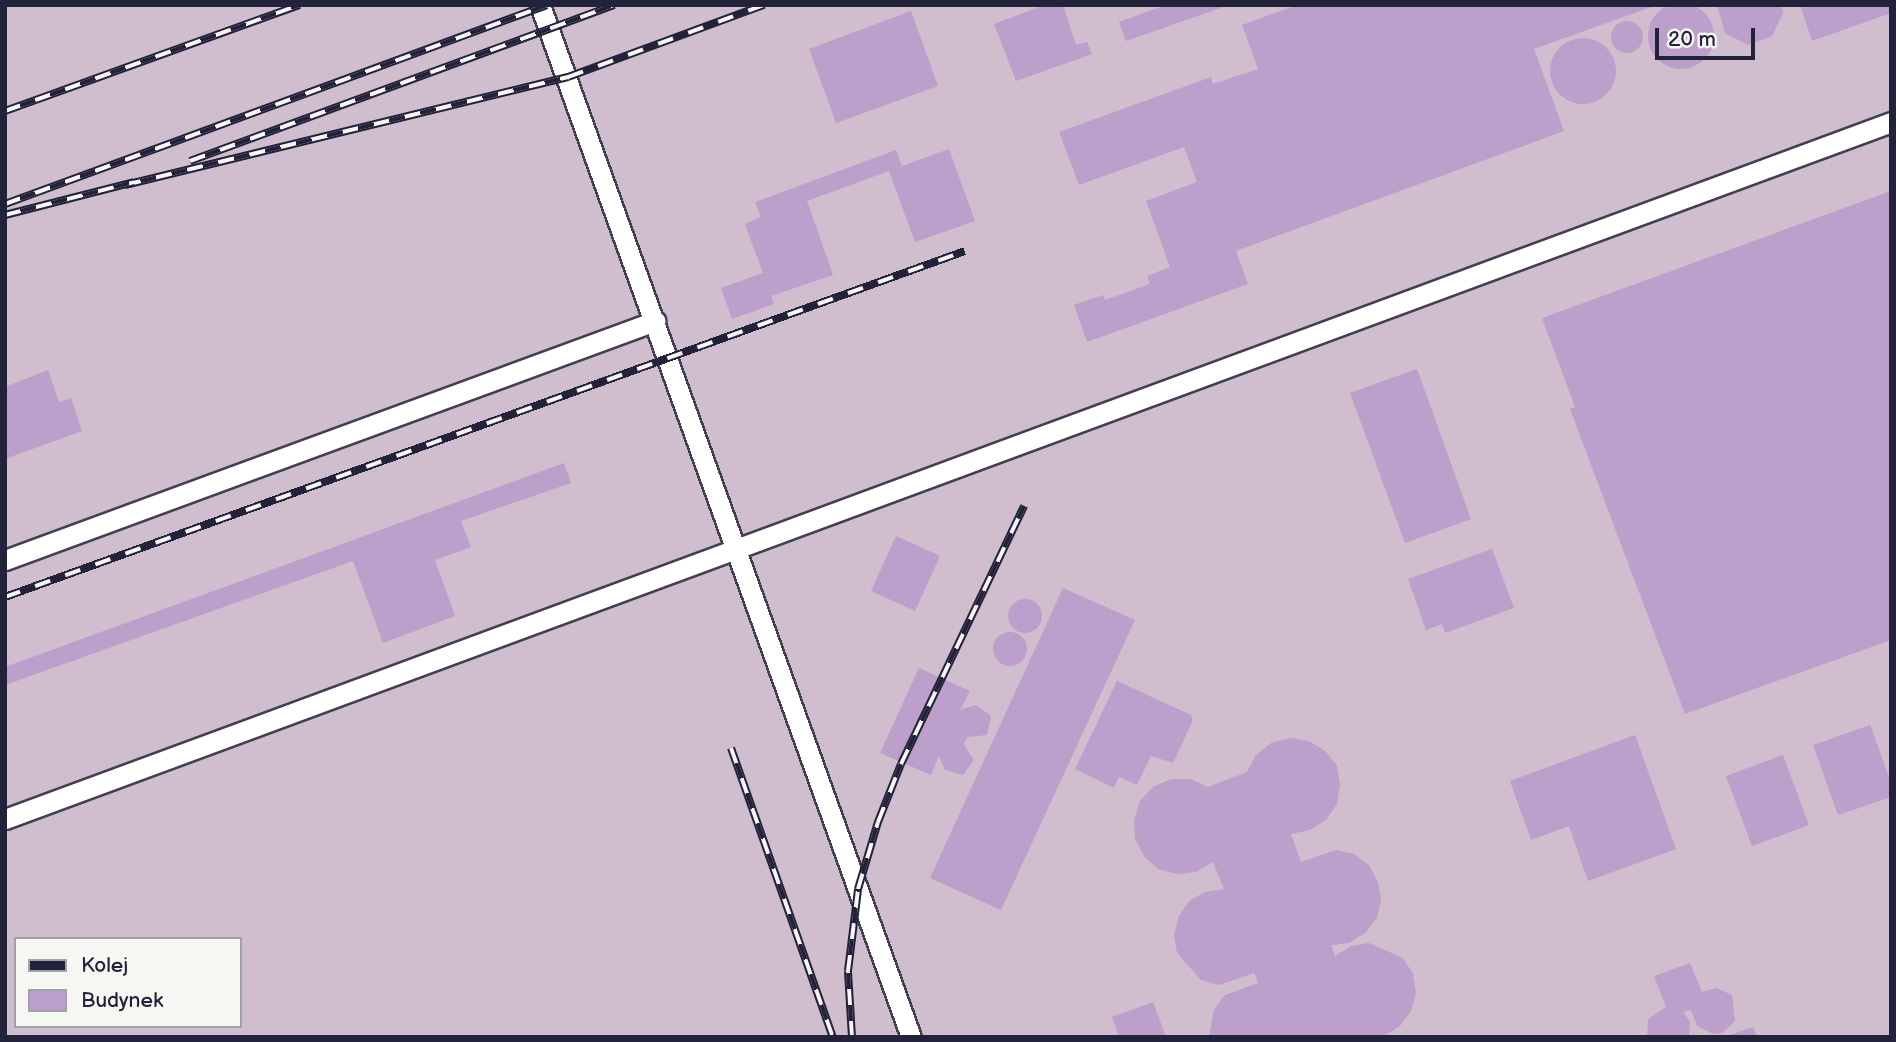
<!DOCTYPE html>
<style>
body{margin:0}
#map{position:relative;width:1896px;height:1042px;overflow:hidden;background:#f1e7d2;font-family:"Balsamiq Sans",sans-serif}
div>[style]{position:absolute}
.industrial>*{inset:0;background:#d0bdcd}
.building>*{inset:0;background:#bc9fca}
.round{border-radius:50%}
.roads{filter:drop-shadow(2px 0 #414052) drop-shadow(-2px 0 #414052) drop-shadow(0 2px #414052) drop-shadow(0 -2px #414052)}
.service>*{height:19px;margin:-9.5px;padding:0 9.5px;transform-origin:9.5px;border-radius:9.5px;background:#fff}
.rail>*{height:8px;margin-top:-4px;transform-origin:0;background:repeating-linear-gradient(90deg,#f6f6f2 0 16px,#22223b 0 32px);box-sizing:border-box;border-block:2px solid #22223b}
span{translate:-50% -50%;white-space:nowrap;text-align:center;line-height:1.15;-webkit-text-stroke:7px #f6f6f2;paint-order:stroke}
.frame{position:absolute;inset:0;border:7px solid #22223b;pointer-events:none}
.legend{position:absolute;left:14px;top:937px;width:228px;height:91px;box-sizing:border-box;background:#f6f6f2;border:2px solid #a1a1a9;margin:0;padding:9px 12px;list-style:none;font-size:21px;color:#22223b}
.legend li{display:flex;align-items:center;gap:14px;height:35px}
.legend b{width:35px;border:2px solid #a1a1a9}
.scale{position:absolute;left:1655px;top:28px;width:100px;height:32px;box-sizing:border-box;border:4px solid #22223b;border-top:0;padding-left:9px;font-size:21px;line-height:24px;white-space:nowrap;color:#22223b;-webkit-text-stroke:5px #f6f6f2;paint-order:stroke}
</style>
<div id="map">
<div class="industrial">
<i style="clip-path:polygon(evenodd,5px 5px,1891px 5px,1891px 1037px,5px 1037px,5px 5px,16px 939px,240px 939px,240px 1026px,16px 1026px,16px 939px)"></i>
</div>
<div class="building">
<i class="round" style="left:1648px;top:3px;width:66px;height:66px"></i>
<i style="clip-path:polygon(1045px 5px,1063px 5px,1076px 45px,1087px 42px,1092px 54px,1016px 81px,994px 24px)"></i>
<i style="clip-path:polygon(1166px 5px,1226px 5px,1226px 6px,1126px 41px,1119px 22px)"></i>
<i style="clip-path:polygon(1297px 5px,1654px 6px,1534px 49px,1564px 131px,1236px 251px,1248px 284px,1087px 342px,1074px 305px,1103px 295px,1105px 300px,1150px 284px,1147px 276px,1170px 267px,1146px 201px,1197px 182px,1184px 147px,1079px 185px,1059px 132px,1211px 77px,1213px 84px,1258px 69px,1242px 25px)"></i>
<i style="clip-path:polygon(1717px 5px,1782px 5px,1783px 13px,1772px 36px,1748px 45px,1725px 33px)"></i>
<i style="clip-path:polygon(1800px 5px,1891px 5px,1891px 13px,1812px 41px)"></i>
<i style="clip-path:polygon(911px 11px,938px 86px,836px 123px,809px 49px)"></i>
<i class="round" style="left:1611px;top:21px;width:32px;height:32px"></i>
<i class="round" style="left:1550px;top:38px;width:66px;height:66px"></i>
<i style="clip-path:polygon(949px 149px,975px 221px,915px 242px,889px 171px,807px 201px,833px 275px,771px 296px,774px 304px,732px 319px,721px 288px,763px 273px,745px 224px,761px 217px,755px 202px,896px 150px,902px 166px)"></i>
<i style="clip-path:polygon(1891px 191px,1891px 640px,1685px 714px,1570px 409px,1575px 407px,1542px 318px)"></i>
<i style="clip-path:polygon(1417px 369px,1471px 519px,1405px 543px,1350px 393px)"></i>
<i style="clip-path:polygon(48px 370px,59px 402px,71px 398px,82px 431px,5px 459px,5px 387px)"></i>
<i style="clip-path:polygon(564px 463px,571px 483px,461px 521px,471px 547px,435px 560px,455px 616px,383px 643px,353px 561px,5px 685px,5px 667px)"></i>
<i style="clip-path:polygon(896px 536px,940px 556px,915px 611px,871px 591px)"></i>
<i style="clip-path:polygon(1492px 549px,1514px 608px,1445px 633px,1442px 624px,1426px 630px,1408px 579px)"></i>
<i style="clip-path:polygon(1063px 588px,1135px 620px,1001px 910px,930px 878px)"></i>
<i class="round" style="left:1008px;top:599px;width:34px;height:34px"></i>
<i class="round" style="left:993px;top:632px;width:34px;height:34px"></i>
<i style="clip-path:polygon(919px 668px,970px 691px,960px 710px,976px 705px,991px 716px,987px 735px,967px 737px,964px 745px,974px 760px,963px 775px,945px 770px,939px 756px,931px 775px,880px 753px)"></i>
<i style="clip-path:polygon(1117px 681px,1191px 715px,1193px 720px,1173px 763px,1151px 756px,1137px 785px,1119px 777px,1114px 788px,1075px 769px)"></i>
<i style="clip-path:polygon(1870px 725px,1891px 782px,1891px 797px,1838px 815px,1813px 745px)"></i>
<i style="clip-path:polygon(1635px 735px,1676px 849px,1588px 881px,1569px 826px,1531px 840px,1510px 781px)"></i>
<i style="clip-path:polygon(1290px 738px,1309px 741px,1325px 751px,1337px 766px,1340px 785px,1337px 804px,1326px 820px,1310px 830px,1291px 834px,1301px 862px,1336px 850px,1354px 854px,1369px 865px,1378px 882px,1381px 900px,1377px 918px,1365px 933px,1349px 943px,1331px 945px,1335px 956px,1351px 946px,1369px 943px,1403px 958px,1413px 974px,1416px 993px,1411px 1011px,1400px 1026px,1384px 1036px,1209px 1037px,1214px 1009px,1225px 995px,1258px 983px,1254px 973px,1219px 985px,1201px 980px,1177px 953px,1174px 935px,1179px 916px,1189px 901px,1205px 892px,1224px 889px,1213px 862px,1196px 872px,1177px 874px,1158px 869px,1144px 856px,1135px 839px,1134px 820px,1140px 801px,1153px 787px,1171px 779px,1190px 779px,1208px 787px,1247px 772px,1256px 755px,1271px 743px)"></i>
<i style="clip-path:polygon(1783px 755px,1809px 825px,1752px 846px,1726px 776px)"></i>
<i style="clip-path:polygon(1690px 963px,1702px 992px,1716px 988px,1732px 995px,1735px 1021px,1722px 1033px,1713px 1034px,1697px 1026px,1691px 1010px,1683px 1012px,1690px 1022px,1689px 1037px,1647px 1037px,1648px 1019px,1666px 1007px,1654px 976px)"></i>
<i style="clip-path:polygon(1153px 1002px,1166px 1037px,1119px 1037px,1112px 1017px)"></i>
<i style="clip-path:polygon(1753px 1027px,1757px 1037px,1727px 1037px,1727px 1036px)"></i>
</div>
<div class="roads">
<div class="service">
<i style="left:540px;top:5px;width:1097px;rotate:70.23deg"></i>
<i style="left:5px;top:560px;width:693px;rotate:-20.19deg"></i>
<i style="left:5px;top:819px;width:2011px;rotate:-20.28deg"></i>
</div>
</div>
<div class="rail">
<i style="left:5px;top:111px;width:313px;rotate:-19.8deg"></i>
<i style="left:190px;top:161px;width:452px;rotate:-20.2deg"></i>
<i style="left:125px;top:185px;width:456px;rotate:-13.7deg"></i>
<i style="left:568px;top:77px;width:209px;rotate:-20.2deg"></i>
<i style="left:5px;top:204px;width:577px;rotate:-20.16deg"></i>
<i style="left:5px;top:215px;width:133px;rotate:-14.3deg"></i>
<i style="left:5px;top:597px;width:1020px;rotate:-19.82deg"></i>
<i style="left:731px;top:748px;width:306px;rotate:70.6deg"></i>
<i style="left:852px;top:1037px;width:66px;rotate:-93.5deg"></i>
<i style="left:848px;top:971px;width:83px;rotate:-83deg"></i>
<i style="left:858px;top:889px;width:70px;rotate:-73.4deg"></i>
<i style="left:878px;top:822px;width:62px;rotate:-68.4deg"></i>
<i style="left:901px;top:764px;width:286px;rotate:-64.5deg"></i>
</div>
<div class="frame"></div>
<ul class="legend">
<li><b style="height:9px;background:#22223b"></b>Kolej</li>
<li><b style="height:19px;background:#bc9fca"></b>Budynek</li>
</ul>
<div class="scale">20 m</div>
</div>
